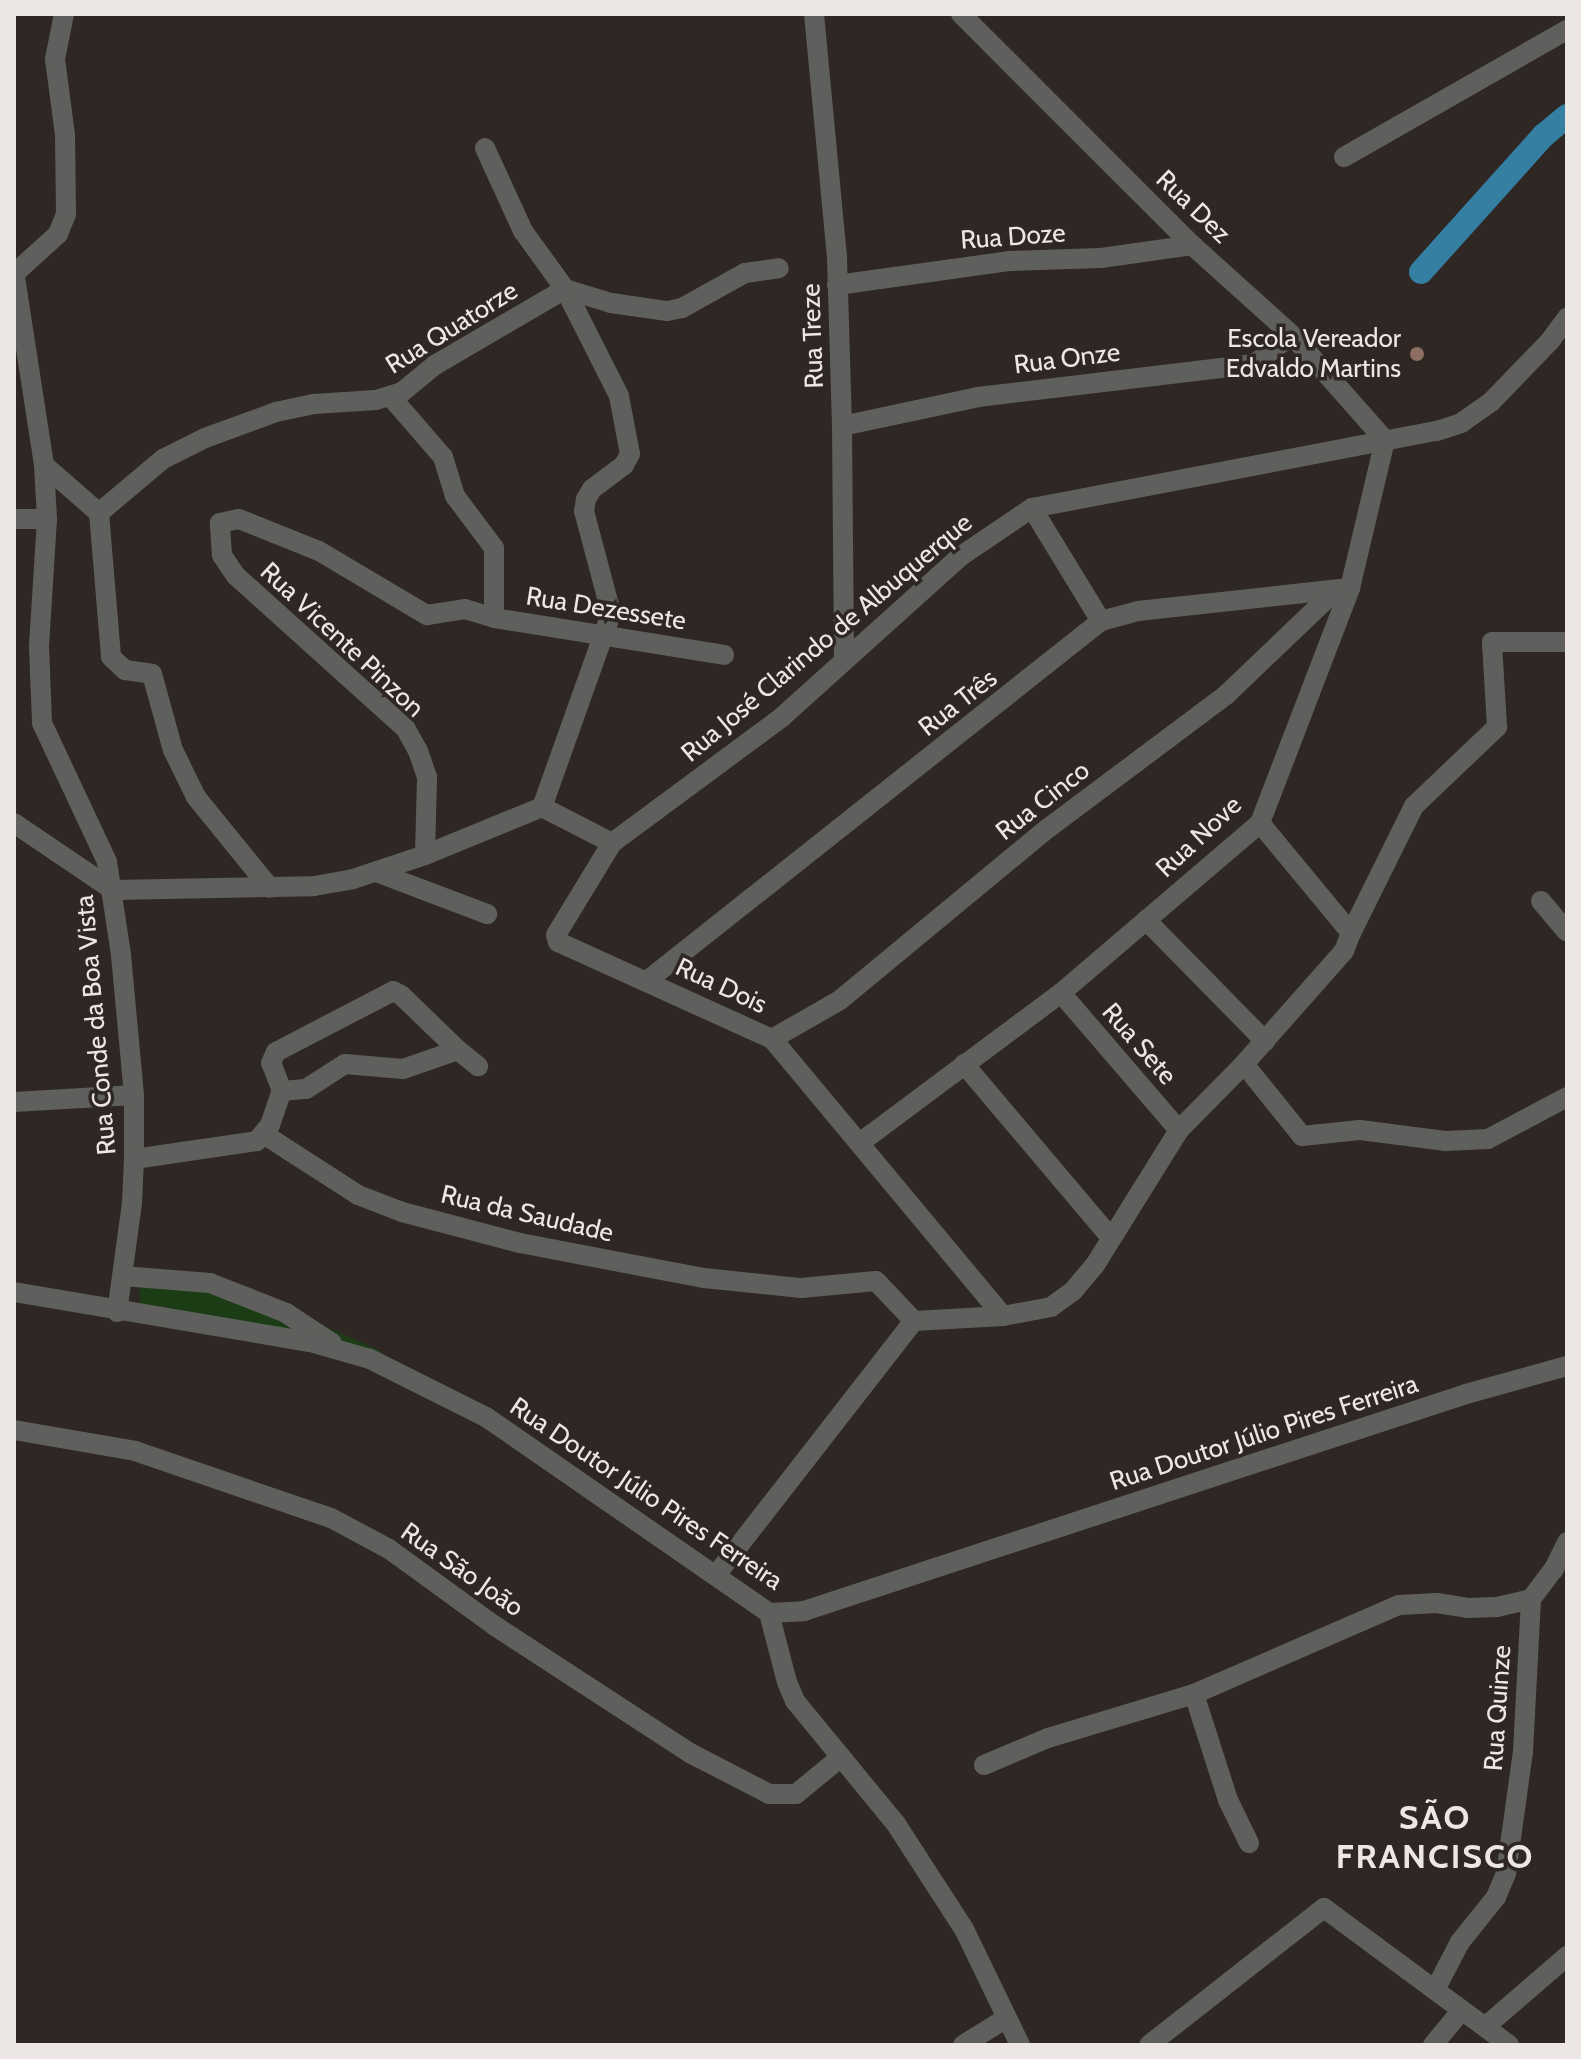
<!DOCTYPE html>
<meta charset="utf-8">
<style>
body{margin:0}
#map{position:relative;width:1581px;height:2059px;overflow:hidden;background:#2e2724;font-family:Cabin,sans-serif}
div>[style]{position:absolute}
.green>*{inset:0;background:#1c3c16}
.canal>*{height:24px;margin:-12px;padding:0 12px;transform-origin:12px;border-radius:12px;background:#357fa3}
.minor>*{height:20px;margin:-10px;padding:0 10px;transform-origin:10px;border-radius:10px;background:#5f605d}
.dots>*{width:22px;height:22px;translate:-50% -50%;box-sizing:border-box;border:4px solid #2e2724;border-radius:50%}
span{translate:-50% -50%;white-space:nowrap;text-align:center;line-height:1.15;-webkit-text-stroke:7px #2e2724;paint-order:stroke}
.street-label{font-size:26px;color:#ece7e5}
.poi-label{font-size:26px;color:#ece7e5}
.right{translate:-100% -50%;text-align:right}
.district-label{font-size:34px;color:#ece7e5;font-weight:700;letter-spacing:2px}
.frame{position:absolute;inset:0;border:16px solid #ece7e5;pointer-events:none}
</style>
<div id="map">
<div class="green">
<i style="clip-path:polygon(139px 1274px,215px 1278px,383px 1352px,372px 1362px,140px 1306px)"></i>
</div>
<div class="canal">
<i style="left:1421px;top:272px;width:183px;rotate:-48.1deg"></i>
<i style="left:1543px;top:136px;width:31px;rotate:-40deg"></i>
</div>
<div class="minor">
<i style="left:814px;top:14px;width:244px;rotate:84.6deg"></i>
<i style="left:837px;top:257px;width:169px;rotate:88.3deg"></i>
<i style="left:842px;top:426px;width:232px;rotate:89.5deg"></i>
<i style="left:961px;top:14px;width:327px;rotate:45deg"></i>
<i style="left:1192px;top:245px;width:135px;rotate:42deg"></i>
<i style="left:1292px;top:335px;width:140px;rotate:48.5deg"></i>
<i style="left:485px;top:148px;width:91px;rotate:65.4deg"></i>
<i style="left:523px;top:231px;width:72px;rotate:54.1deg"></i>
<i style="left:565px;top:289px;width:120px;rotate:63.2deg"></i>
<i style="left:619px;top:396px;width:59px;rotate:79.3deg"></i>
<i style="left:630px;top:454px;width:13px;rotate:119deg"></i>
<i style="left:624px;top:465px;width:40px;rotate:143deg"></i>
<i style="left:592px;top:489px;width:12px;rotate:121deg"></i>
<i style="left:586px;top:499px;width:12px;rotate:99deg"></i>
<i style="left:584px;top:511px;width:97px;rotate:75.1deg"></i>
<i style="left:609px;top:605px;width:17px;rotate:93deg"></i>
<i style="left:608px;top:622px;width:196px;rotate:109.6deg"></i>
<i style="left:1344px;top:157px;width:257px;rotate:-29.7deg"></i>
<i style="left:14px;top:271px;width:196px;rotate:81.2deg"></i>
<i style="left:44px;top:465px;width:54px;rotate:86.8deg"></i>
<i style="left:47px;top:519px;width:128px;rotate:93.6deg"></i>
<i style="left:39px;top:647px;width:76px;rotate:87.7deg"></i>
<i style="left:42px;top:723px;width:153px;rotate:64.9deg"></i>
<i style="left:107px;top:862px;width:94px;rotate:81.4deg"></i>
<i style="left:121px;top:955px;width:141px;rotate:84.7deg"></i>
<i style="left:134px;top:1095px;width:64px;rotate:90deg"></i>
<i style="left:134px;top:1159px;width:44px;rotate:92.6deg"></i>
<i style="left:132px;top:1203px;width:110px;rotate:97.8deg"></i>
<i style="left:15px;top:273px;width:58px;rotate:-42.2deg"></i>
<i style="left:58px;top:234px;width:22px;rotate:-68deg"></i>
<i style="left:66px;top:214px;width:79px;rotate:-90.7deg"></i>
<i style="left:65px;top:135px;width:77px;rotate:-97.5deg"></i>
<i style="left:55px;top:59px;width:46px;rotate:-78.7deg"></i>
<i style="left:837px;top:285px;width:175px;rotate:-7.9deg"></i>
<i style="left:1010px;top:261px;width:91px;rotate:-1.9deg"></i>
<i style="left:1101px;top:258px;width:92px;rotate:-8.1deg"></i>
<i style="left:565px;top:289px;width:48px;rotate:16.9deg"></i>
<i style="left:611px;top:303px;width:57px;rotate:8.1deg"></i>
<i style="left:667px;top:311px;width:15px;rotate:-11deg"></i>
<i style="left:682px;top:308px;width:72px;rotate:-29.1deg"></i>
<i style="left:745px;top:273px;width:34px;rotate:-8deg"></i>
<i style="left:391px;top:397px;width:79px;rotate:49.1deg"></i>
<i style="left:443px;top:457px;width:41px;rotate:72.9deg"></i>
<i style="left:455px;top:496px;width:65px;rotate:53.1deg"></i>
<i style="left:494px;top:548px;width:70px;rotate:90deg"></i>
<i style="left:494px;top:618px;width:233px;rotate:9.1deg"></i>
<i style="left:842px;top:426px;width:139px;rotate:-12deg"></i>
<i style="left:978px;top:397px;width:270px;rotate:-6.8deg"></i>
<i style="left:1246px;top:365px;width:11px;rotate:-15deg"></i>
<i style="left:1257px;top:362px;width:44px;rotate:-37.6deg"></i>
<i style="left:44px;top:465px;width:73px;rotate:41.1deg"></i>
<i style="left:99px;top:513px;width:84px;rotate:-40.2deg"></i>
<i style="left:163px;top:459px;width:47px;rotate:-26.6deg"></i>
<i style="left:205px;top:438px;width:76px;rotate:-20.1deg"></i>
<i style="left:276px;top:412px;width:39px;rotate:-12deg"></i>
<i style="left:314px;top:404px;width:62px;rotate:-3.7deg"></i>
<i style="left:376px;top:400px;width:27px;rotate:-17deg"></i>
<i style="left:402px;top:392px;width:43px;rotate:-39.3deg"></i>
<i style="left:435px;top:365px;width:151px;rotate:-30.3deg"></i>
<i style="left:1032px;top:508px;width:132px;rotate:58.6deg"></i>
<i style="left:99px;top:513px;width:144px;rotate:85.2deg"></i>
<i style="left:111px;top:657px;width:19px;rotate:43deg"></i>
<i style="left:125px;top:670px;width:27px;rotate:8deg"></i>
<i style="left:152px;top:674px;width:79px;rotate:74.6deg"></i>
<i style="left:173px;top:750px;width:52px;rotate:63.9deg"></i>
<i style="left:196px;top:797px;width:117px;rotate:50.9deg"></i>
<i style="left:14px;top:519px;width:33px"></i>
<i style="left:14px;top:823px;width:120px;rotate:34.1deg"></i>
<i style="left:113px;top:890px;width:201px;rotate:-1.1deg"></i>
<i style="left:314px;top:886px;width:40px;rotate:-10deg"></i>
<i style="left:353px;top:879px;width:76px;rotate:-18.4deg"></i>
<i style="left:425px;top:855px;width:126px;rotate:-22.3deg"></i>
<i style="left:542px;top:807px;width:79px;rotate:27.2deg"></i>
<i style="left:425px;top:855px;width:78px;rotate:-88.5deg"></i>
<i style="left:427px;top:777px;width:28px;rotate:-109deg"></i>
<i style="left:418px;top:751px;width:26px;rotate:-119deg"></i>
<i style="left:405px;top:728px;width:227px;rotate:-138deg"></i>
<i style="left:236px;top:576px;width:25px;rotate:-124deg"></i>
<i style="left:222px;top:555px;width:32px;rotate:-94deg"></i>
<i style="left:220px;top:523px;width:19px;rotate:-12deg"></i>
<i style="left:239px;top:519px;width:86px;rotate:21.8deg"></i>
<i style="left:319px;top:551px;width:126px;rotate:30.7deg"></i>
<i style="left:427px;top:615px;width:38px;rotate:-9deg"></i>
<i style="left:465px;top:609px;width:30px;rotate:17deg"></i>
<i style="left:376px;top:872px;width:119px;rotate:20.7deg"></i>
<i style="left:1541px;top:901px;width:40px;rotate:50deg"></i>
<i style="left:1146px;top:920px;width:170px;rotate:45.5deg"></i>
<i style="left:1351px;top:933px;width:142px;rotate:-63.6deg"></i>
<i style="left:1414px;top:806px;width:115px;rotate:-43.6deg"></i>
<i style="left:1497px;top:727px;width:85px;rotate:-93.4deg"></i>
<i style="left:1492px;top:642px;width:75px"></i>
<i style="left:648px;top:980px;width:578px;rotate:-38.4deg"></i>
<i style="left:1101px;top:621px;width:38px;rotate:-15deg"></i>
<i style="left:1138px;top:611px;width:213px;rotate:-6.2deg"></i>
<i style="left:1061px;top:993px;width:181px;rotate:49.3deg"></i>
<i style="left:772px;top:1039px;width:78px;rotate:-29.8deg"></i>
<i style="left:840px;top:1000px;width:268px;rotate:-39.6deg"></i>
<i style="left:1047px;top:829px;width:224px;rotate:-36.8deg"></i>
<i style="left:1226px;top:695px;width:152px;rotate:-43.7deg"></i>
<i style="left:964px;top:1064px;width:228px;rotate:49.8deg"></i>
<i style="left:1244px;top:1064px;width:92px;rotate:51.1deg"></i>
<i style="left:1302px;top:1136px;width:58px;rotate:-5.9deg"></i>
<i style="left:1360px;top:1130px;width:87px;rotate:7.3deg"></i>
<i style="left:1446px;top:1141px;width:42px;rotate:-2.7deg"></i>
<i style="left:1488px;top:1139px;width:89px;rotate:-28deg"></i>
<i style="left:282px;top:1091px;width:30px;rotate:-111deg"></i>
<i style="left:271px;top:1063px;width:12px;rotate:-66deg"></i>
<i style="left:276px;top:1052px;width:132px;rotate:-27.5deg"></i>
<i style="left:393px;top:991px;width:9px;rotate:27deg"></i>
<i style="left:401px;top:995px;width:79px;rotate:44deg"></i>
<i style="left:14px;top:1102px;width:120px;rotate:-3.3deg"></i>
<i style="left:265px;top:1135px;width:111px;rotate:32.8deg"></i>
<i style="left:358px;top:1195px;width:47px;rotate:21.1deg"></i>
<i style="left:402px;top:1212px;width:122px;rotate:14.7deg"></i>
<i style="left:520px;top:1243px;width:187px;rotate:10.8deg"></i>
<i style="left:704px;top:1278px;width:98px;rotate:5.9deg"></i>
<i style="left:801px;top:1288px;width:75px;rotate:-5.3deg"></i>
<i style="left:876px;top:1281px;width:55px;rotate:46.5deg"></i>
<i style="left:861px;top:1142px;width:249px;rotate:-36.7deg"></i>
<i style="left:1061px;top:993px;width:262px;rotate:-40.5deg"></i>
<i style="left:1260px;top:823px;width:252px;rotate:-69deg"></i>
<i style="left:1350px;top:588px;width:152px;rotate:-76.7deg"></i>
<i style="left:134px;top:1159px;width:124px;rotate:-8.3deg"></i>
<i style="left:257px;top:1141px;width:21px;rotate:-51deg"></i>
<i style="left:270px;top:1125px;width:36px;rotate:-71deg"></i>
<i style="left:282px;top:1091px;width:24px;rotate:-5deg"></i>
<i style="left:306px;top:1089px;width:46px;rotate:-32.7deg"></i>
<i style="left:345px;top:1064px;width:58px;rotate:4.9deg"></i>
<i style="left:403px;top:1069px;width:58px;rotate:-19.1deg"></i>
<i style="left:458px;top:1050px;width:26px;rotate:39deg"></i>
<i style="left:123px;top:1276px;width:87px;rotate:4.6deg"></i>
<i style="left:210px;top:1283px;width:82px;rotate:21.5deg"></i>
<i style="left:286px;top:1313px;width:55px;rotate:33.1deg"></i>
<i style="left:14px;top:1292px;width:300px;rotate:9.6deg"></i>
<i style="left:310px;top:1342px;width:62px;rotate:15.8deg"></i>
<i style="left:370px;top:1359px;width:130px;rotate:26.6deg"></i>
<i style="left:486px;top:1417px;width:344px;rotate:34.7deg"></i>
<i style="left:769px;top:1613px;width:35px;rotate:-3deg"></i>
<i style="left:804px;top:1611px;width:697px;rotate:-18.15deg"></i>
<i style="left:1466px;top:1394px;width:105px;rotate:-15.5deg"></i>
<i style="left:1003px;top:1316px;width:361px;rotate:-129.8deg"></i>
<i style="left:772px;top:1039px;width:235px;rotate:-155.6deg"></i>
<i style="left:558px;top:942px;width:7px;rotate:-106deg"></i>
<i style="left:556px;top:935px;width:108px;rotate:-58.7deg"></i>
<i style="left:612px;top:843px;width:212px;rotate:-36.5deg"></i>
<i style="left:782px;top:717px;width:241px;rotate:-42deg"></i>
<i style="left:961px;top:556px;width:86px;rotate:-34.1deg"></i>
<i style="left:1032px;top:508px;width:412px;rotate:-10.8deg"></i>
<i style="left:1437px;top:431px;width:25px;rotate:-18deg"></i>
<i style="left:1461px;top:423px;width:37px;rotate:-35deg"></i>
<i style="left:1491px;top:402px;width:85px;rotate:-46deg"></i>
<i style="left:1550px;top:341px;width:29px;rotate:-54deg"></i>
<i style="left:914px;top:1321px;width:89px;rotate:-3.2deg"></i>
<i style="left:1003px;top:1316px;width:49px;rotate:-10.6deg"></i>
<i style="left:1051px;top:1307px;width:27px;rotate:-36deg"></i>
<i style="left:1073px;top:1291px;width:34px;rotate:-50deg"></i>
<i style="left:1095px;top:1265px;width:159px;rotate:-58.1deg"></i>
<i style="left:1179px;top:1130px;width:93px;rotate:-45.4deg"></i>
<i style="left:1244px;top:1064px;width:151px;rotate:-48.5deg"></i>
<i style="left:1344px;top:951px;width:19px;rotate:-69deg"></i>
<i style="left:1351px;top:933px;width:143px;rotate:-129.6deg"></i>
<i style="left:14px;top:1430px;width:123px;rotate:9.8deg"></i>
<i style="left:135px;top:1451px;width:207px;rotate:18.9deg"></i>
<i style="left:331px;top:1518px;width:66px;rotate:28.1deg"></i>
<i style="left:389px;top:1549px;width:131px;rotate:36deg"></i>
<i style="left:495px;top:1626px;width:233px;rotate:33.1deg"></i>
<i style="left:690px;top:1753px;width:89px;rotate:27.4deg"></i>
<i style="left:769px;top:1794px;width:27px"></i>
<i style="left:796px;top:1794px;width:58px;rotate:-39.4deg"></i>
<i style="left:716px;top:1575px;width:322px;rotate:-52.1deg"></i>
<i style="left:769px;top:1613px;width:71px;rotate:75.4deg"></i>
<i style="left:787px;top:1682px;width:21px;rotate:67deg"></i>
<i style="left:795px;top:1701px;width:159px;rotate:50.6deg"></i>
<i style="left:896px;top:1824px;width:125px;rotate:57.1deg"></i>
<i style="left:964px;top:1929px;width:129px;rotate:64.2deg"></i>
<i style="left:1194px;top:1694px;width:111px;rotate:72.2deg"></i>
<i style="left:1228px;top:1800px;width:48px;rotate:64deg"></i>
<i style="left:984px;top:1765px;width:69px;rotate:-22.9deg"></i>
<i style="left:1048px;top:1738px;width:152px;rotate:-16.8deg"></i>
<i style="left:1194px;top:1694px;width:223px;rotate:-23.5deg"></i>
<i style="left:1399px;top:1605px;width:38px;rotate:-3deg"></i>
<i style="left:1437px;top:1603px;width:31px;rotate:9deg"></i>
<i style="left:1468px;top:1608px;width:29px;rotate:-2deg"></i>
<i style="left:1497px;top:1607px;width:35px;rotate:-13deg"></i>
<i style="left:1531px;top:1599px;width:38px;rotate:-53deg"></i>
<i style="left:1554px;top:1569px;width:30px;rotate:-64deg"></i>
<i style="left:1435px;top:1990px;width:54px;rotate:-62.5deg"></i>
<i style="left:1460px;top:1942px;width:58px;rotate:-51.3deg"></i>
<i style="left:1496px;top:1897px;width:25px;rotate:-67deg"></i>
<i style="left:1506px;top:1874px;width:123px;rotate:-82.1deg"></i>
<i style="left:1523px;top:1752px;width:153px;rotate:-87deg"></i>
<i style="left:1486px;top:2026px;width:107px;rotate:-40.8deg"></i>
<i style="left:963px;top:2045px;width:49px;rotate:-31.8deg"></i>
<i style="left:1149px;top:2045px;width:222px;rotate:-38.1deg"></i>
<i style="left:1324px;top:1908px;width:230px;rotate:36.5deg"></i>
<i style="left:1433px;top:2045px;width:44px;rotate:-50.5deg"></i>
</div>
<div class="dots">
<i style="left:1417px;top:354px;background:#8d6e63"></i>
</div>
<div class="street-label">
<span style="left:1193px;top:207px;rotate:44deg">Rua Dez</span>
<span style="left:1013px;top:237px;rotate:-4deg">Rua Doze</span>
<span style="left:452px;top:328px;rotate:-32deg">Rua Quatorze</span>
<span style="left:813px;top:336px;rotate:-92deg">Rua Treze</span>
<span style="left:1067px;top:359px;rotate:-7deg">Rua Onze</span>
<span style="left:606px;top:609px;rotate:9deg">Rua Dezessete</span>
<span style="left:827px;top:638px;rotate:-40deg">Rua José Clarindo de Albuquerque</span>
<span style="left:342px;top:640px;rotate:43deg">Rua Vicente Pinzon</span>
<span style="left:958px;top:703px;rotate:-38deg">Rua Três</span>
<span style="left:1043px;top:801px;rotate:-38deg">Rua Cinco</span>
<span style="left:1199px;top:837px;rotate:-43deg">Rua Nove</span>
<span style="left:721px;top:986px;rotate:25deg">Rua Dois</span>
<span style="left:96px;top:1025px;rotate:-95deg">Rua Conde da Boa Vista</span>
<span style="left:1139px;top:1044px;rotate:49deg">Rua Sete</span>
<span style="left:527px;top:1214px;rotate:13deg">Rua da Saudade</span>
<span style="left:1264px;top:1433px;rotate:-18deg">Rua Doutor Júlio Pires Ferreira</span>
<span style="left:646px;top:1494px;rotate:34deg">Rua Doutor Júlio Pires Ferreira</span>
<span style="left:462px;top:1570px;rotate:35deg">Rua São João</span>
<span style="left:1498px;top:1708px;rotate:-86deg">Rua Quinze</span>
</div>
<div class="poi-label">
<span class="right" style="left:1401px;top:354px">Escola Vereador<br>Edvaldo Martins</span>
</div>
<div class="district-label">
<span style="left:1435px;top:1837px">SÃO<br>FRANCISCO</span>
</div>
<div class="frame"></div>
</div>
